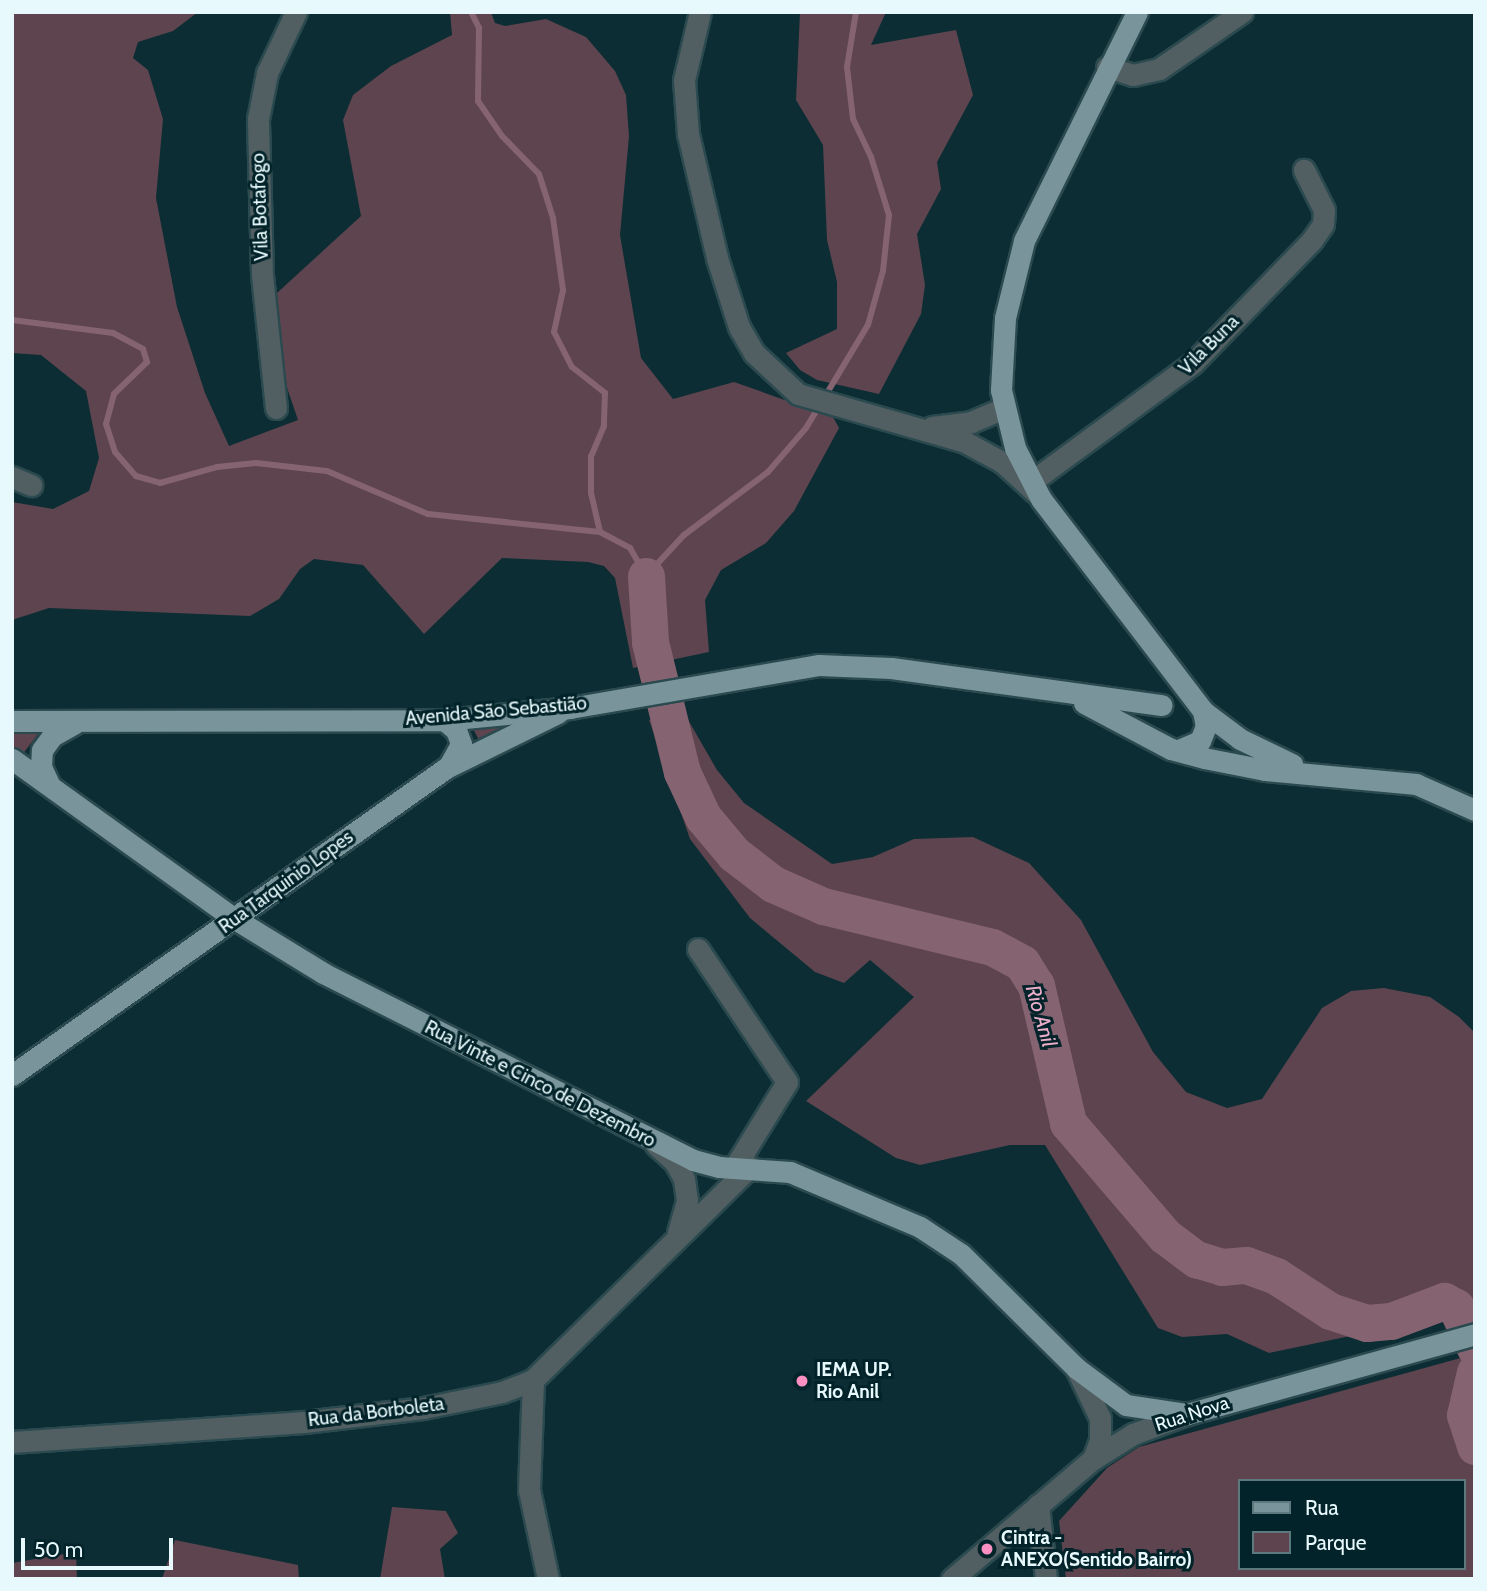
<!DOCTYPE html>
<meta charset="utf-8">
<style>
body{margin:0}
#map{position:relative;width:1487px;height:1591px;overflow:hidden;background:#0c2d33;font-family:Cabin,sans-serif}
div>[style]{position:absolute}
.green>*{inset:0;background:#5d444e}
.stream>*{height:6px;margin:-3px;padding:0 3px;transform-origin:3px;border-radius:3px;background:#856371}
.river>*{height:37px;margin:-18.5px;padding:0 18.5px;transform-origin:18.5px;border-radius:18.5px;background:#856371}
.roads{filter:drop-shadow(2px 0 #2b4a4f) drop-shadow(-2px 0 #2b4a4f) drop-shadow(0 2px #2b4a4f) drop-shadow(0 -2px #2b4a4f)}
.minor>*{height:21px;margin:-10.5px;padding:0 10.5px;transform-origin:10.5px;border-radius:10.5px;background:#515f62}
.major>*{height:21px;margin:-10.5px;padding:0 10.5px;transform-origin:10.5px;border-radius:10.5px;background:#79959b}
.dots>*{width:19px;height:19px;translate:-50% -50%;box-sizing:border-box;border:4px solid #022329;border-radius:50%}
span{translate:-50% -50%;white-space:nowrap;text-align:center;line-height:1.15;-webkit-text-stroke:6px #022329;paint-order:stroke}
.street-label{font-size:19px;color:#e7f9fc}
.poi-label{font-size:19px;color:#e7f9fc;font-weight:700}
.left{translate:0 -50%;text-align:left}
.water-label{font-size:21px;color:#ebaec8;font-style:italic}
.frame{position:absolute;inset:0;border:14px solid #e7f9fc;pointer-events:none}
.legend{position:absolute;left:1238px;top:1479px;width:228px;height:91px;box-sizing:border-box;background:#022329;border:2px solid #5e797d;margin:0;padding:9px 12px;list-style:none;font-size:21px;color:#e7f9fc}
.legend li{display:flex;align-items:center;gap:14px;height:35px}
.legend b{width:35px;border:2px solid #5e797d}
.scale{position:absolute;left:21px;top:1538px;width:152px;height:32px;box-sizing:border-box;border:4px solid #e7f9fc;border-top:0;padding-left:9px;font-size:21px;line-height:24px;white-space:nowrap;color:#e7f9fc;-webkit-text-stroke:5px #022329;paint-order:stroke}
</style>
<div id="map">
<div class="green">
<i style="clip-path:polygon(12px 12px,198px 12px,173px 31px,138px 42px,133px 58px,148px 70px,163px 119px,156px 198px,177px 307px,205px 393px,229px 446px,298px 420px,283px 376px,277px 293px,361px 216px,343px 120px,353px 95px,391px 66px,452px 35px,450px 12px,491px 12px,495px 23px,505px 26px,546px 19px,586px 37px,615px 71px,626px 95px,629px 136px,620px 235px,641px 358px,673px 399px,734px 382px,833px 417px,839px 428px,794px 511px,766px 543px,721px 570px,705px 600px,709px 652px,633px 668px,615px 578px,604px 566px,588px 562px,502px 558px,424px 634px,363px 565px,314px 559px,300px 569px,279px 599px,250px 616px,49px 608px,12px 620px,12px 502px,53px 509px,89px 491px,99px 458px,86px 391px,41px 355px,12px 353px)"></i>
<i style="clip-path:polygon(800px 12px,886px 12px,871px 45px,956px 30px,973px 95px,937px 162px,941px 189px,917px 234px,925px 285px,921px 314px,879px 394px,817px 380px,800px 370px,786px 353px,837px 329px,837px 282px,827px 240px,823px 145px,796px 100px)"></i>
<i style="clip-path:polygon(683px 711px,717px 770px,744px 803px,832px 864px,873px 857px,914px 839px,973px 837px,1029px 863px,1081px 920px,1153px 1052px,1186px 1092px,1227px 1108px,1262px 1099px,1322px 1008px,1351px 991px,1384px 988px,1430px 997px,1459px 1017px,1475px 1033px,1475px 1310px,1269px 1353px,1227px 1334px,1182px 1337px,1158px 1328px,1045px 1145px,1010px 1145px,920px 1165px,896px 1158px,806px 1101px,914px 997px,870px 960px,844px 983px,815px 972px,750px 918px,690px 839px,649px 720px)"></i>
<i style="clip-path:polygon(528px 721px,479px 740px,471px 725px)"></i>
<i style="clip-path:polygon(12px 730px,36px 730px,38px 734px,22px 755px,12px 749px)"></i>
<i style="clip-path:polygon(evenodd,1475px 1354px,1475px 1579px,1066px 1579px,1059px 1521px,1107px 1468px,1139px 1447px,1475px 1354px,1240px 1481px,1464px 1481px,1464px 1568px,1240px 1568px,1240px 1481px)"></i>
<i style="clip-path:polygon(392px 1507px,446px 1511px,458px 1533px,440px 1549px,445px 1579px,380px 1579px)"></i>
<i style="clip-path:polygon(175px 1540px,298px 1565px,299px 1579px,162px 1579px)"></i>
<i style="clip-path:polygon(76px 1552px,77px 1579px,12px 1579px,12px 1563px)"></i>
</div>
<div class="stream">
<i style="left:471px;top:12px;width:18px;rotate:63deg"></i>
<i style="left:479px;top:28px;width:73px;rotate:90.8deg"></i>
<i style="left:478px;top:101px;width:42px;rotate:55.6deg"></i>
<i style="left:502px;top:136px;width:53px;rotate:45.8deg"></i>
<i style="left:539px;top:174px;width:46px;rotate:72.3deg"></i>
<i style="left:553px;top:218px;width:73px;rotate:82.1deg"></i>
<i style="left:563px;top:290px;width:43px;rotate:102.1deg"></i>
<i style="left:554px;top:332px;width:39px;rotate:63deg"></i>
<i style="left:572px;top:367px;width:42px;rotate:38.2deg"></i>
<i style="left:605px;top:393px;width:33px;rotate:92deg"></i>
<i style="left:604px;top:426px;width:33px;rotate:113deg"></i>
<i style="left:591px;top:456px;width:37px;rotate:90deg"></i>
<i style="left:591px;top:493px;width:40px;rotate:77deg"></i>
<i style="left:12px;top:320px;width:102px;rotate:7.3deg"></i>
<i style="left:113px;top:333px;width:34px;rotate:28deg"></i>
<i style="left:143px;top:349px;width:14px;rotate:73deg"></i>
<i style="left:147px;top:362px;width:46px;rotate:135.9deg"></i>
<i style="left:114px;top:394px;width:31px;rotate:105deg"></i>
<i style="left:106px;top:424px;width:29px;rotate:72deg"></i>
<i style="left:115px;top:452px;width:32px;rotate:49deg"></i>
<i style="left:136px;top:476px;width:25px;rotate:16deg"></i>
<i style="left:160px;top:483px;width:59px;rotate:-15.7deg"></i>
<i style="left:217px;top:467px;width:39px;rotate:-6deg"></i>
<i style="left:256px;top:463px;width:71px;rotate:6.4deg"></i>
<i style="left:327px;top:471px;width:110px;rotate:23.1deg"></i>
<i style="left:428px;top:514px;width:173px;rotate:6deg"></i>
<i style="left:600px;top:532px;width:34px;rotate:28deg"></i>
<i style="left:630px;top:548px;width:32px;rotate:60deg"></i>
<i style="left:646px;top:576px;width:56px;rotate:-47.2deg"></i>
<i style="left:684px;top:535px;width:105px;rotate:-36.9deg"></i>
<i style="left:768px;top:472px;width:58px;rotate:-49.2deg"></i>
<i style="left:806px;top:428px;width:120px;rotate:-59deg"></i>
<i style="left:868px;top:325px;width:56px;rotate:-74.5deg"></i>
<i style="left:883px;top:271px;width:56px;rotate:-83.9deg"></i>
<i style="left:889px;top:215px;width:61px;rotate:-107.2deg"></i>
<i style="left:871px;top:157px;width:42px;rotate:-115.3deg"></i>
<i style="left:853px;top:119px;width:52px;rotate:-96.6deg"></i>
<i style="left:847px;top:67px;width:56px;rotate:-80.7deg"></i>
</div>
<div class="river">
<i style="left:646px;top:576px;width:66px;rotate:86.5deg"></i>
<i style="left:650px;top:642px;width:134px;rotate:76.2deg"></i>
<i style="left:682px;top:772px;width:50px;rotate:65deg"></i>
<i style="left:703px;top:817px;width:48px;rotate:50deg"></i>
<i style="left:734px;top:854px;width:49px;rotate:37.6deg"></i>
<i style="left:773px;top:884px;width:55px;rotate:23.7deg"></i>
<i style="left:823px;top:906px;width:174px;rotate:13.6deg"></i>
<i style="left:992px;top:947px;width:34px;rotate:28deg"></i>
<i style="left:1022px;top:963px;width:26px;rotate:58deg"></i>
<i style="left:1036px;top:985px;width:142px;rotate:76.9deg"></i>
<i style="left:1068px;top:1123px;width:149px;rotate:49.4deg"></i>
<i style="left:1165px;top:1236px;width:39px;rotate:37deg"></i>
<i style="left:1196px;top:1259px;width:27px;rotate:17deg"></i>
<i style="left:1222px;top:1267px;width:24px;rotate:-5deg"></i>
<i style="left:1246px;top:1265px;width:32px;rotate:20deg"></i>
<i style="left:1276px;top:1276px;width:64px;rotate:32.9deg"></i>
<i style="left:1330px;top:1311px;width:39px;rotate:18deg"></i>
<i style="left:1367px;top:1323px;width:24px;rotate:-5deg"></i>
<i style="left:1391px;top:1321px;width:57px;rotate:-20.7deg"></i>
<i style="left:1444px;top:1301px;width:13px;rotate:27deg"></i>
<i style="left:1456px;top:1307px;width:45px;rotate:65.1deg"></i>
<i style="left:1475px;top:1372px;width:44px;rotate:103.1deg"></i>
<i style="left:1465px;top:1415px;width:33px;rotate:72deg"></i>
</div>
<div class="roads">
<div class="minor">
<i style="left:700px;top:12px;width:70px;rotate:103.2deg"></i>
<i style="left:684px;top:80px;width:54px;rotate:85.8deg"></i>
<i style="left:688px;top:134px;width:127px;rotate:76.8deg"></i>
<i style="left:717px;top:258px;width:72px;rotate:72.3deg"></i>
<i style="left:739px;top:327px;width:30px;rotate:60deg"></i>
<i style="left:754px;top:353px;width:60px;rotate:43deg"></i>
<i style="left:798px;top:394px;width:174px;rotate:16deg"></i>
<i style="left:965px;top:442px;width:42px;rotate:28.4deg"></i>
<i style="left:1002px;top:462px;width:45px;rotate:42.3deg"></i>
<i style="left:1107px;top:67px;width:27px;rotate:17deg"></i>
<i style="left:1133px;top:75px;width:27px;rotate:-13deg"></i>
<i style="left:1159px;top:69px;width:101px;rotate:-34.5deg"></i>
<i style="left:276px;top:408px;width:135px;rotate:-96deg"></i>
<i style="left:262px;top:274px;width:155px;rotate:-91.5deg"></i>
<i style="left:258px;top:119px;width:47px;rotate:-78.9deg"></i>
<i style="left:267px;top:73px;width:68px;rotate:-64.6deg"></i>
<i style="left:932px;top:427px;width:39px;rotate:-7deg"></i>
<i style="left:971px;top:422px;width:36px;rotate:-23deg"></i>
<i style="left:12px;top:477px;width:21px;rotate:23deg"></i>
<i style="left:1031px;top:482px;width:201px;rotate:-36.3deg"></i>
<i style="left:1193px;top:363px;width:171px;rotate:-45.9deg"></i>
<i style="left:1312px;top:240px;width:19px;rotate:-55deg"></i>
<i style="left:1323px;top:224px;width:14px;rotate:-86deg"></i>
<i style="left:1324px;top:210px;width:45px;rotate:-116.6deg"></i>
<i style="left:698px;top:949px;width:160px;rotate:56.2deg"></i>
<i style="left:787px;top:1082px;width:101px;rotate:121.6deg"></i>
<i style="left:656px;top:1145px;width:25px;rotate:42deg"></i>
<i style="left:675px;top:1162px;width:19px;rotate:62deg"></i>
<i style="left:684px;top:1179px;width:22px;rotate:82deg"></i>
<i style="left:687px;top:1201px;width:33px;rotate:106deg"></i>
<i style="left:1076px;top:1368px;width:55px;rotate:64.4deg"></i>
<i style="left:1100px;top:1418px;width:22px;rotate:90deg"></i>
<i style="left:1100px;top:1440px;width:20px;rotate:110deg"></i>
<i style="left:533px;top:1380px;width:110px;rotate:92.1deg"></i>
<i style="left:529px;top:1490px;width:91px;rotate:77.9deg"></i>
<i style="left:12px;top:1442px;width:293px;rotate:-3.9deg"></i>
<i style="left:304px;top:1422px;width:120px;rotate:-6.7deg"></i>
<i style="left:423px;top:1408px;width:81px;rotate:-11.4deg"></i>
<i style="left:502px;top:1392px;width:33px;rotate:-21deg"></i>
<i style="left:533px;top:1380px;width:304px;rotate:-44.5deg"></i>
<i style="left:1038px;top:1505px;width:74px;rotate:83.8deg"></i>
<i style="left:952px;top:1579px;width:185px;rotate:-40.4deg"></i>
<i style="left:1093px;top:1459px;width:47px;rotate:-32deg"></i>
<i style="left:1133px;top:1434px;width:58px;rotate:-20.3deg"></i>
</div>
<div class="major">
<i style="left:1137px;top:12px;width:255px;rotate:116.3deg"></i>
<i style="left:1024px;top:241px;width:79px;rotate:103.9deg"></i>
<i style="left:1005px;top:318px;width:72px;rotate:93.2deg"></i>
<i style="left:1001px;top:390px;width:60px;rotate:76.4deg"></i>
<i style="left:1015px;top:448px;width:57px;rotate:63deg"></i>
<i style="left:1041px;top:499px;width:267px;rotate:52.6deg"></i>
<i style="left:1203px;top:711px;width:15px;rotate:79deg"></i>
<i style="left:1206px;top:726px;width:16px;rotate:112deg"></i>
<i style="left:1200px;top:741px;width:23px;rotate:157deg"></i>
<i style="left:1084px;top:703px;width:98px;rotate:27.9deg"></i>
<i style="left:1171px;top:749px;width:34px;rotate:15deg"></i>
<i style="left:1204px;top:758px;width:62px;rotate:11.1deg"></i>
<i style="left:1265px;top:770px;width:152px;rotate:5.3deg"></i>
<i style="left:1416px;top:784px;width:64px;rotate:23.8deg"></i>
<i style="left:1203px;top:711px;width:46px;rotate:37.1deg"></i>
<i style="left:1240px;top:739px;width:58px;rotate:25.7deg"></i>
<i style="left:444px;top:720px;width:16px;rotate:40deg"></i>
<i style="left:456px;top:730px;width:15px;rotate:70deg"></i>
<i style="left:461px;top:744px;width:26px;rotate:119deg"></i>
<i style="left:12px;top:721px;width:432px;rotate:-0.1deg"></i>
<i style="left:444px;top:720px;width:127px;rotate:-5.4deg"></i>
<i style="left:570px;top:708px;width:253px;rotate:-9.8deg"></i>
<i style="left:819px;top:665px;width:72px;rotate:2.4deg"></i>
<i style="left:891px;top:668px;width:273px;rotate:7.8deg"></i>
<i style="left:12px;top:759px;width:274px;rotate:35.7deg"></i>
<i style="left:235px;top:919px;width:103px;rotate:31.5deg"></i>
<i style="left:323px;top:973px;width:415px;rotate:26.8deg"></i>
<i style="left:693px;top:1160px;width:27px;rotate:15deg"></i>
<i style="left:719px;top:1167px;width:71px;rotate:4deg"></i>
<i style="left:790px;top:1172px;width:141px;rotate:22.9deg"></i>
<i style="left:920px;top:1227px;width:49px;rotate:33.4deg"></i>
<i style="left:961px;top:1254px;width:162px;rotate:44.7deg"></i>
<i style="left:1076px;top:1368px;width:62px;rotate:36.5deg"></i>
<i style="left:1126px;top:1405px;width:62px;rotate:8.4deg"></i>
<i style="left:1187px;top:1414px;width:299px;rotate:-15.5deg"></i>
<i style="left:49px;top:784px;width:19px;rotate:-115deg"></i>
<i style="left:41px;top:767px;width:17px;rotate:-87deg"></i>
<i style="left:42px;top:750px;width:17px;rotate:-54deg"></i>
<i style="left:52px;top:736px;width:26px;rotate:-29deg"></i>
<i style="left:12px;top:1075px;width:532px;rotate:-35.27deg"></i>
<i style="left:446px;top:768px;width:125px;rotate:-26.2deg"></i>
</div>
</div>
<div class="dots">
<i style="left:802px;top:1381px;background:#fc8fc2"></i>
<i style="left:987px;top:1549px;background:#fc8fc2"></i>
</div>
<div class="street-label">
<span style="left:260px;top:207px;rotate:-92deg">Vila Botafogo</span>
<span style="left:1209px;top:345px;rotate:-45deg">Vila Buna</span>
<span style="left:496px;top:711px;rotate:-5deg">Avenida São Sebastião</span>
<span style="left:286px;top:882px;rotate:-36deg">Rua Tarquinio Lopes</span>
<span style="left:540px;top:1084px;rotate:27deg">Rua Vinte e Cinco de Dezembro</span>
<span style="left:376px;top:1412px;rotate:-7deg">Rua da Borboleta</span>
<span style="left:1192px;top:1414px;rotate:-18deg">Rua Nova</span>
</div>
<div class="poi-label">
<span class="left" style="left:816px;top:1381px">IEMA UP.<br>Rio Anil</span>
<span class="left" style="left:1001px;top:1549px">Cintra -<br>ANEXO(Sentido Bairro)</span>
</div>
<div class="water-label">
<span style="left:1041px;top:1016px;rotate:74deg">Rio Anil</span>
</div>
<div class="frame"></div>
<ul class="legend">
<li><b style="height:9px;background:#79959b"></b>Rua</li>
<li><b style="height:19px;background:#5d444e"></b>Parque</li>
</ul>
<div class="scale">50 m</div>
</div>
